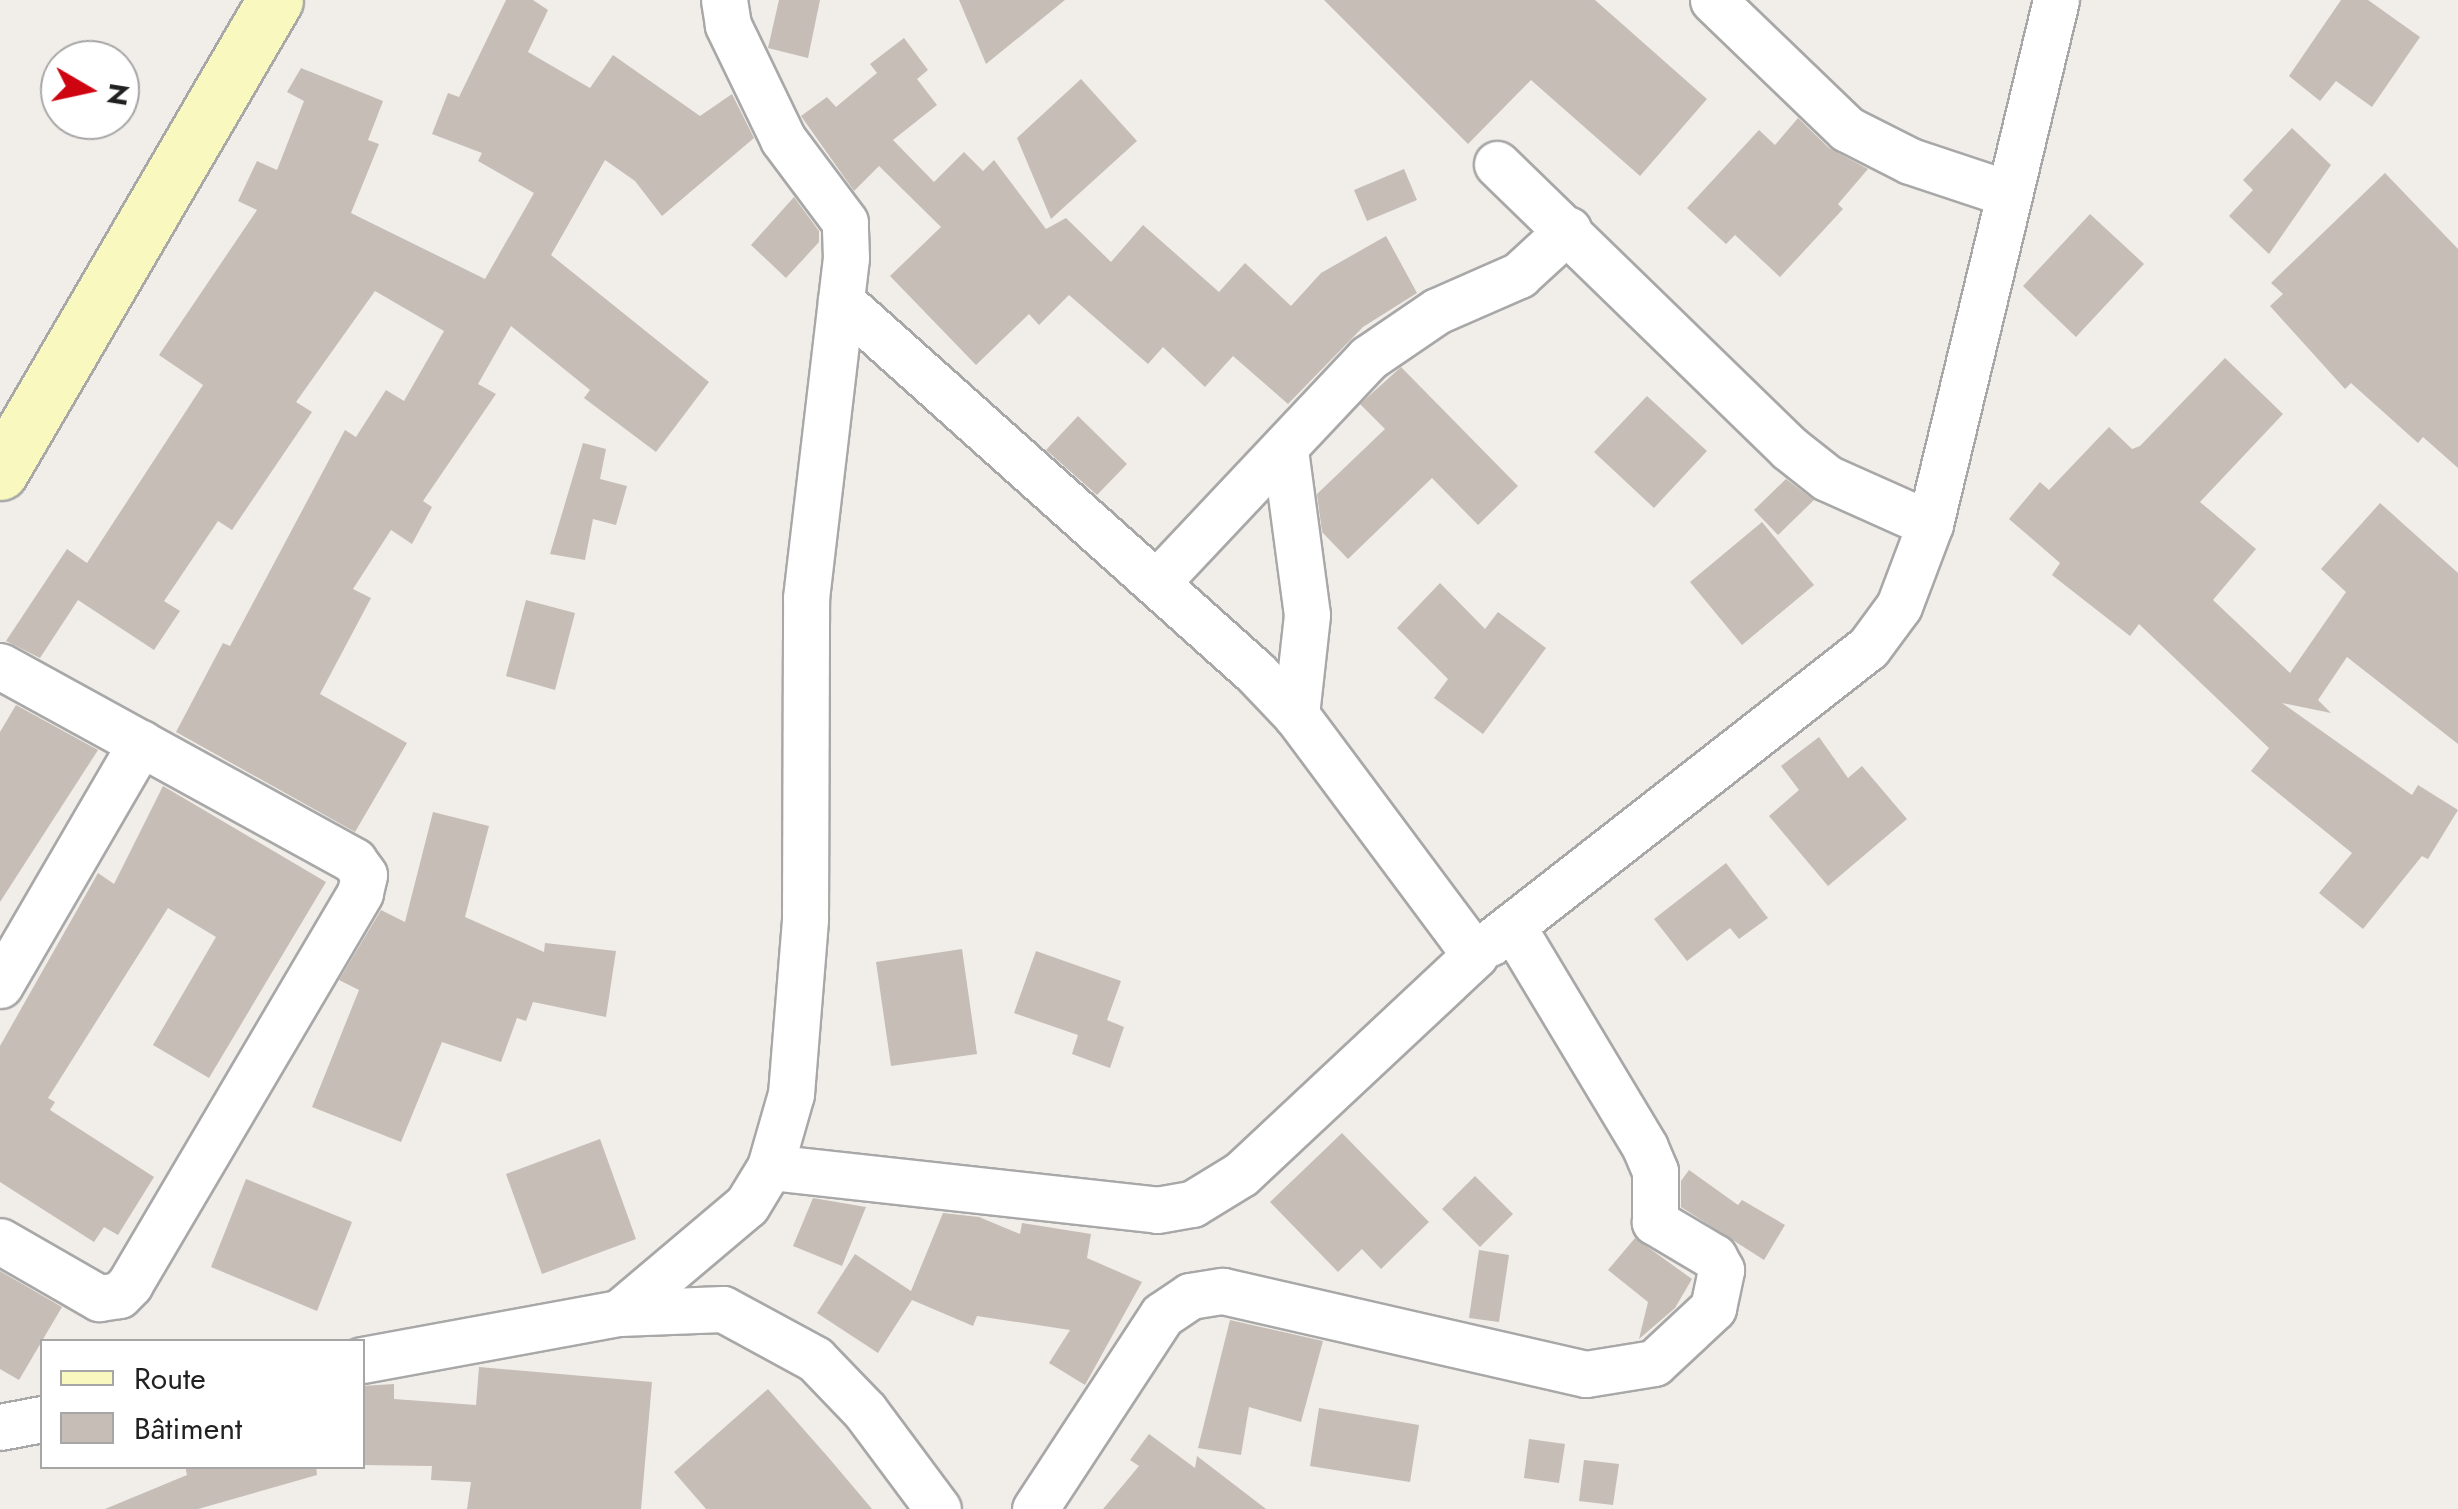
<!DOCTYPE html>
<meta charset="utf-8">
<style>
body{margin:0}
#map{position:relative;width:2458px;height:1509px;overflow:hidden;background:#f1ede8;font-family:Jost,sans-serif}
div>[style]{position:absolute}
.building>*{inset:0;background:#c6bdb7}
.roads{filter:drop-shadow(2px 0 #a8a8a8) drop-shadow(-2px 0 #a8a8a8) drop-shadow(0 2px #a8a8a8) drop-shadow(0 -2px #a8a8a8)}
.street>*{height:45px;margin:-22.5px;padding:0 22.5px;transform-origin:22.5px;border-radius:22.5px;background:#fff}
.secondary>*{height:55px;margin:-27.5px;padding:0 27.5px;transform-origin:27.5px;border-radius:27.5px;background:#f9f8be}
span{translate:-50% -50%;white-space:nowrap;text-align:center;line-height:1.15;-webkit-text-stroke:10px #fff;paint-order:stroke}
.legend{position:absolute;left:40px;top:1339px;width:325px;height:130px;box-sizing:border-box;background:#fff;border:2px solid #a6a6a6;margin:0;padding:12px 18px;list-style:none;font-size:30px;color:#212121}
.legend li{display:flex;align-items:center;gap:20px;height:50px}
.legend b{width:50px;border:2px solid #a6a6a6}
.north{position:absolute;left:40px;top:40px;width:100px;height:100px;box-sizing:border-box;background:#fff;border:2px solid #a6a6a6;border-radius:50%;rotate:99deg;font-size:28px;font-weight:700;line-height:40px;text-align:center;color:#212121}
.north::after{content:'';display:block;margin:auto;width:35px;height:45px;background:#ce0410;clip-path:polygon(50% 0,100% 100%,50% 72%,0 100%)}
</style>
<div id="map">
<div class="building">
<i style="clip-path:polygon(506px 0,533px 0,548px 10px,528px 52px,590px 88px,613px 55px,700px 116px,732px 94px,754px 138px,662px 216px,635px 181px,605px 160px,551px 255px,709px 382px,656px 452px,584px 398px,590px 390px,511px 326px,478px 384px,496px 394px,423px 501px,432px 507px,412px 544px,391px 530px,353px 589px,371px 598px,320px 694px,407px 743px,355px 832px,176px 732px,223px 643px,230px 646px,345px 430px,356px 437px,386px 390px,404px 401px,444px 331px,375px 291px,296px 402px,312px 412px,232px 530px,218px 521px,164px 601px,180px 611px,154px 650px,78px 600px,40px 658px,6px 641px,67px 549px,87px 563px,203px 385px,159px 355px,257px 210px,238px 201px,257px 161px,277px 170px,304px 101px,287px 92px,301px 68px,383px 101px,368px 140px,379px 144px,351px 213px,485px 279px,534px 193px,478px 161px,482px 153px,432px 134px,448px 93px,459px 97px)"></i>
<i style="clip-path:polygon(779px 0,820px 0,808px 58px,768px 48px)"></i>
<i style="clip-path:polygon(959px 0,1065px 0,986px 64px)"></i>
<i style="clip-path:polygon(1324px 0,1595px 0,1707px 99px,1640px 176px,1531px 80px,1468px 144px)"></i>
<i style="clip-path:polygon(2341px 0,2368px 0,2420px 37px,2372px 107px,2336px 81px,2320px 101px,2289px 76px)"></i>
<i style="clip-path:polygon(904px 38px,928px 70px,917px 79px,937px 105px,893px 140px,934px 182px,964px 152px,983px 171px,994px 160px,1046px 229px,1066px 218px,1111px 262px,1143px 225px,1219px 292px,1245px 263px,1291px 306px,1321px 273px,1386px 236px,1417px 293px,1363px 327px,1288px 404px,1233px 356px,1205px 387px,1163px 347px,1148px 364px,1069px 295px,1039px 325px,1029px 314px,976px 365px,890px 276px,941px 227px,879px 166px,854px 191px,801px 116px,827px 97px,836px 107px,877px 73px,870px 64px)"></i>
<i style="clip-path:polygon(1081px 79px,1137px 141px,1051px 219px,1017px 138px)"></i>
<i style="clip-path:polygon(1798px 118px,1829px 148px,1868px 169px,1838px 204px,1843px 209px,1780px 277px,1735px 235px,1726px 244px,1687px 208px,1759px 130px,1775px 145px)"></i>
<i style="clip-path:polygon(2292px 128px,2331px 165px,2269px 254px,2229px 216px,2253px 190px,2243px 180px)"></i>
<i style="clip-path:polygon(1404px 169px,1417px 200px,1367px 221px,1354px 190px)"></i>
<i style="clip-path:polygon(2385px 173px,2458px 249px,2458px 468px,2423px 437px,2418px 443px,2351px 383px,2345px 389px,2270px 306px,2283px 294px,2271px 283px)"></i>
<i style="clip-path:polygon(794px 197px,819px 231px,819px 242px,786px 278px,751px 245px)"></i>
<i style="clip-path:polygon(2090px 214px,2144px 264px,2076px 337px,2023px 286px)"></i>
<i style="clip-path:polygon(2225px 358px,2283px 414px,2200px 502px,2256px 549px,2213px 600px,2290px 673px,2346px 592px,2321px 569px,2380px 503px,2458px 573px,2458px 744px,2347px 657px,2318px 700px,2331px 713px,2282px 703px,2412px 795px,2418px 785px,2458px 810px,2428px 859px,2422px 856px,2363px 929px,2319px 893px,2352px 853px,2251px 771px,2269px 748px,2139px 624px,2130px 636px,2052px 575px,2060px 563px,2009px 519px,2040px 482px,2049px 490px,2109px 427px,2132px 449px,2140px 446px)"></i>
<i style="clip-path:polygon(1401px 367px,1518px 486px,1478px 525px,1432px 478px,1348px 559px,1322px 532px,1317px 494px,1385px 429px,1360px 404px)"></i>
<i style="clip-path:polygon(1647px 396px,1707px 451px,1654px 508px,1594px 452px)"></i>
<i style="clip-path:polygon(1078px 416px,1127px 464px,1097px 495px,1046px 450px)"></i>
<i style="clip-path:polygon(583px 443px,606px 449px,600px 479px,627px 486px,616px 525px,593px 519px,585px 560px,550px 554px)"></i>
<i style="clip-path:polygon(1786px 479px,1814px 500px,1778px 535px,1754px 510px)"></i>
<i style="clip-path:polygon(1762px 522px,1814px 585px,1742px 645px,1690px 582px)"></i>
<i style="clip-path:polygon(1440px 583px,1485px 629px,1498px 612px,1546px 648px,1483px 734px,1434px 698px,1448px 679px,1397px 628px)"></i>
<i style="clip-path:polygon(526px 600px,575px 613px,555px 690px,506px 676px)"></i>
<i style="clip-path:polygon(16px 705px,98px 750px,0 902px,0 732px)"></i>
<i style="clip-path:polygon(1819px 737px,1848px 778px,1862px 766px,1907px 819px,1828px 886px,1769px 816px,1799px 790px,1781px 766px)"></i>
<i style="clip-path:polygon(163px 786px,326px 882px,209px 1078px,153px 1045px,216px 937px,168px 908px,48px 1098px,55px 1102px,50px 1110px,154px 1177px,118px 1235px,104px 1227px,94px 1242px,0 1182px,0 1046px,98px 873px,114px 884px)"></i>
<i style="clip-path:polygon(433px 812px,489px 826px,465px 917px,544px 952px,545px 943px,616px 951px,606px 1017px,533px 1002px,526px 1021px,517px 1018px,501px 1062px,442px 1042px,401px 1142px,312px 1107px,359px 990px,339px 980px,381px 910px,405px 922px)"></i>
<i style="clip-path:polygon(1726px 863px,1768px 918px,1739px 939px,1730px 928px,1687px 961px,1654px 919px)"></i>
<i style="clip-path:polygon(962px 949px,977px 1054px,891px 1066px,876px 962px)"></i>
<i style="clip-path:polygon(1036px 951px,1121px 981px,1107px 1020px,1124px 1027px,1110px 1068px,1072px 1054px,1078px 1035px,1014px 1013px)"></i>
<i style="clip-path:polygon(1342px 1133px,1429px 1222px,1381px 1269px,1362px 1249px,1338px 1272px,1270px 1202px)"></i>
<i style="clip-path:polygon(600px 1139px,636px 1239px,542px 1274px,506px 1174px)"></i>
<i style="clip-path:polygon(1689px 1170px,1738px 1205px,1742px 1200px,1785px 1225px,1764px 1260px,1681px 1207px,1681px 1181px)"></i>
<i style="clip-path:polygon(1475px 1176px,1513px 1214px,1480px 1247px,1442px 1209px)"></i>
<i style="clip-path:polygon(246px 1179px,352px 1222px,317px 1311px,211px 1267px)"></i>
<i style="clip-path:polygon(813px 1198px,866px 1207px,842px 1266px,793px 1246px)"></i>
<i style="clip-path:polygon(943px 1213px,979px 1217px,1020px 1234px,1022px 1223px,1091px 1234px,1087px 1258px,1142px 1282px,1085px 1385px,1049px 1363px,1070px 1330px,977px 1316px,973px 1326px,912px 1300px,878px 1353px,817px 1313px,855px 1254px,911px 1291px)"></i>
<i style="clip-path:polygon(1635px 1238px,1692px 1279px,1675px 1308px,1639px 1339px,1648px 1302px,1608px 1270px)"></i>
<i style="clip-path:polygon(1479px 1250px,1509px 1255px,1499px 1322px,1469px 1318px)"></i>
<i style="clip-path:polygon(0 1271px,62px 1307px,19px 1380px,0 1369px)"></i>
<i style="clip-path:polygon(1230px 1320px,1323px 1341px,1301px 1422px,1249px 1407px,1241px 1455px,1198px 1448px)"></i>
<i style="clip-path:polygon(479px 1367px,652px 1382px,641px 1509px,467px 1509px,471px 1482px,431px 1480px,432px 1466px,362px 1465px,362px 1386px,394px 1384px,394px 1399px,476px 1405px)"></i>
<i style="clip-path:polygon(768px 1389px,828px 1457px,872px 1509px,706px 1509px,674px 1472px)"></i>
<i style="clip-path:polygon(1319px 1408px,1419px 1425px,1410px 1482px,1310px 1466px)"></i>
<i style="clip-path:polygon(1149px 1434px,1195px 1468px,1197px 1456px,1266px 1509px,1103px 1509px,1139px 1466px,1130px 1460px)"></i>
<i style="clip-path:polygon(1529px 1439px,1565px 1444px,1559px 1483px,1524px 1478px)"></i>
<i style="clip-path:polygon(1584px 1460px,1619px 1464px,1613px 1505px,1579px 1501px)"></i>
<i style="clip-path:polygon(185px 1466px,316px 1466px,317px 1475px,198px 1509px,105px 1509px,187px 1475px)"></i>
</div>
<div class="roads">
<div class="street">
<i style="left:1713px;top:0;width:186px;rotate:43.9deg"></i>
<i style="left:1847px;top:129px;width:71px;rotate:26.9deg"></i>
<i style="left:1910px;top:161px;width:104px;rotate:18.4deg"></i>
<i style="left:1497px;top:164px;width:407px;rotate:44.2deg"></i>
<i style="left:1789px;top:448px;width:48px;rotate:38.3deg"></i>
<i style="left:1827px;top:478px;width:113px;rotate:24.1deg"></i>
<i style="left:1285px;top:450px;width:166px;rotate:82.4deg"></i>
<i style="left:1307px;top:615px;width:101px;rotate:96.3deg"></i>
<i style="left:1159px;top:580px;width:305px;rotate:-46.7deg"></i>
<i style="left:1368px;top:358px;width:83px;rotate:-34.3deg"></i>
<i style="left:1437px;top:311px;width:90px;rotate:-23.7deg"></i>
<i style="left:1519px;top:275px;width:67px;rotate:-42.6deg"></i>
<i style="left:0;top:666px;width:404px;rotate:28.8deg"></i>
<i style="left:354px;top:861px;width:17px;rotate:54deg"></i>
<i style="left:364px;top:875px;width:18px;rotate:103deg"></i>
<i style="left:360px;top:893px;width:454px;rotate:120.5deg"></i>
<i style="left:130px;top:1284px;width:16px;rotate:135deg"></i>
<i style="left:119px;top:1295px;width:20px;rotate:171deg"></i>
<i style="left:99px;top:1298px;width:114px;rotate:-150.1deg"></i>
<i style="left:1490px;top:943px;width:479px;rotate:-38deg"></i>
<i style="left:1868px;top:648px;width:52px;rotate:-53.6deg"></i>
<i style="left:1899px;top:606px;width:88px;rotate:-69.3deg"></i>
<i style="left:1930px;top:524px;width:539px;rotate:-76.48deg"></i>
<i style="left:0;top:985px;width:280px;rotate:-59.8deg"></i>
<i style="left:770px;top:1167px;width:389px;rotate:6.3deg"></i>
<i style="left:1157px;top:1210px;width:36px;rotate:-10deg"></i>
<i style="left:1192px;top:1204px;width:57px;rotate:-31.5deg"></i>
<i style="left:1241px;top:1174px;width:320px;rotate:-43.1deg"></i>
<i style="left:1475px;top:955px;width:299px;rotate:-126.7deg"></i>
<i style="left:1296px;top:715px;width:59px;rotate:-133.6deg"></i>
<i style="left:1255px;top:672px;width:556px;rotate:-138.14deg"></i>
<i style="left:619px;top:1313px;width:104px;rotate:-2.2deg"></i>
<i style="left:723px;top:1309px;width:105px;rotate:28.5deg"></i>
<i style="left:815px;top:1359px;width:72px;rotate:46.1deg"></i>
<i style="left:865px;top:1411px;width:122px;rotate:53.3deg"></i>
<i style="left:362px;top:1360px;width:261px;rotate:-10.4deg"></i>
<i style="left:619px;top:1313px;width:167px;rotate:-40.2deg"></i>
<i style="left:747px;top:1205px;width:44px;rotate:-58.8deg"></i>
<i style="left:770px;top:1167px;width:76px;rotate:-74deg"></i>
<i style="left:791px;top:1094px;width:176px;rotate:-85.4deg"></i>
<i style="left:805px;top:919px;width:321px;rotate:-89.8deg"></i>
<i style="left:806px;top:598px;width:342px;rotate:-83.3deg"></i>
<i style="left:846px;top:258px;width:36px;rotate:-92deg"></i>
<i style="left:845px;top:222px;width:104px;rotate:-126.8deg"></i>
<i style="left:783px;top:139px;width:127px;rotate:-115.8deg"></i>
<i style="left:728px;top:25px;width:25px;rotate:-99deg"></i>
<i style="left:0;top:1427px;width:43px;rotate:-10.8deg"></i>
<i style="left:1035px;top:1509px;width:232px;rotate:-56.8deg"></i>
<i style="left:1162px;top:1315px;width:34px;rotate:-34deg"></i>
<i style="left:1190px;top:1296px;width:33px;rotate:-9deg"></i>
<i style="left:1223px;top:1291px;width:372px;rotate:12.9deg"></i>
<i style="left:1586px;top:1374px;width:69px;rotate:-9.2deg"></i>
<i style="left:1654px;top:1363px;width:81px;rotate:-43deg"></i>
<i style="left:1713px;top:1308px;width:39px;rotate:-78deg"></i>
<i style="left:1721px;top:1270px;width:15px;rotate:-118deg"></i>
<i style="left:1714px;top:1257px;width:69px;rotate:-149.3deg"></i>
<i style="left:1655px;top:1222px;width:51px;rotate:-90deg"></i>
<i style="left:1655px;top:1171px;width:26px;rotate:-113deg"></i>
<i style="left:1645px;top:1147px;width:258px;rotate:-121deg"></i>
</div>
<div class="secondary">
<i style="left:0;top:472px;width:546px;rotate:-59.77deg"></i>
</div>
</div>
<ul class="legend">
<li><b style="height:12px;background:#f9f8be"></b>Route</li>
<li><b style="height:28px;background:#c6bdb7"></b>Bâtiment</li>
</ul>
<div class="north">N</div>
</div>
